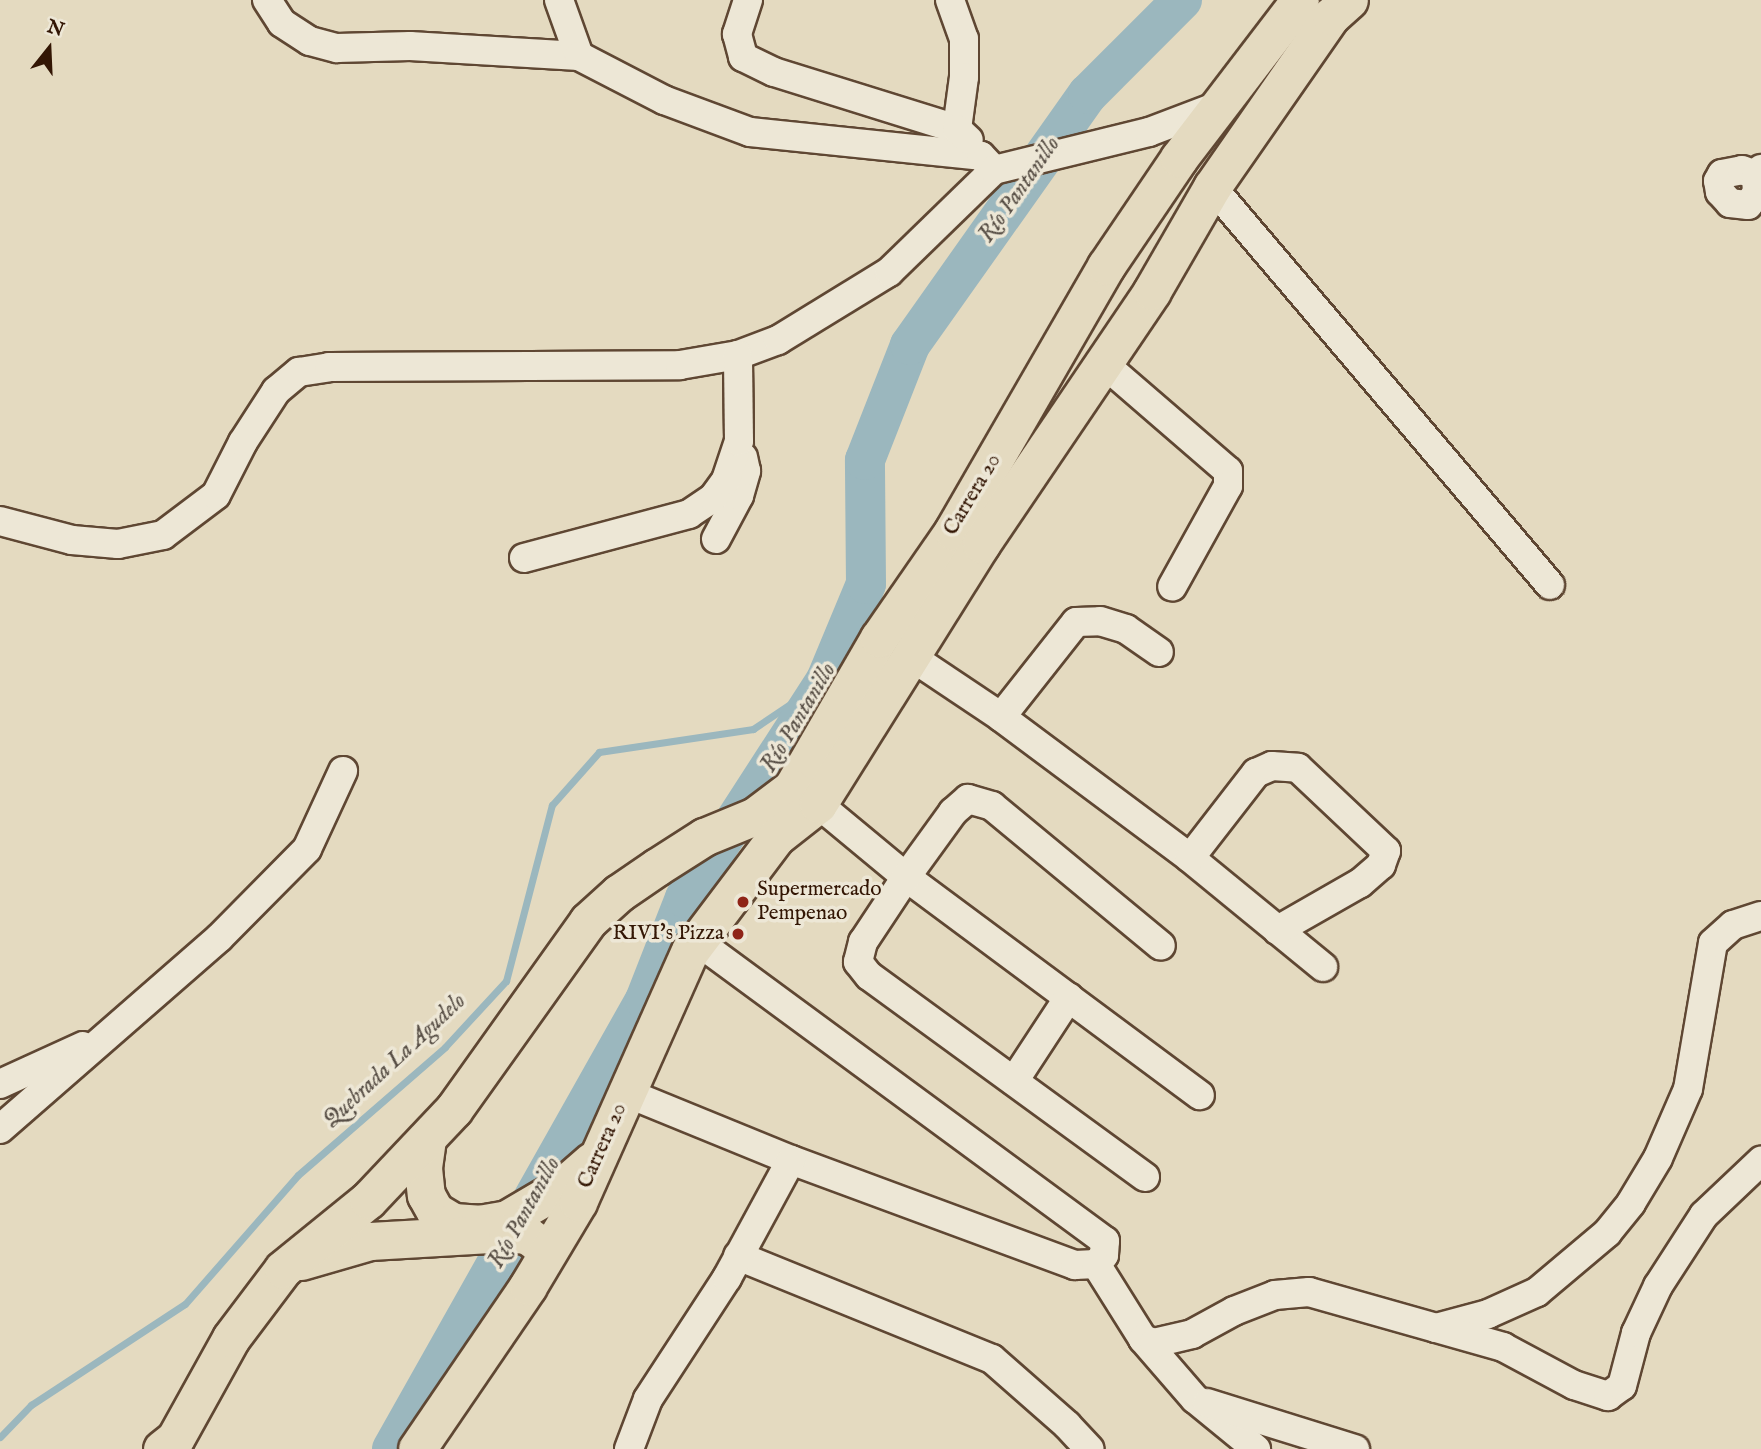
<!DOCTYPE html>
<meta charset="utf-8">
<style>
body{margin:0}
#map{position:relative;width:1761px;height:1449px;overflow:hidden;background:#e4dac0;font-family:"IM FELL English",serif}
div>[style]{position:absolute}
.stream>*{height:7px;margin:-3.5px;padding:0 3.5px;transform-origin:3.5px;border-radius:3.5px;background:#9bb7be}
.river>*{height:40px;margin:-20px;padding:0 20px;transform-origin:20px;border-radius:20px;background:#9bb7be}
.roads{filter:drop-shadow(2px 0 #5f4733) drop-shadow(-2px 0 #5f4733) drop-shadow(0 2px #5f4733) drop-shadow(0 -2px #5f4733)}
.minor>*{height:28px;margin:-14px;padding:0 14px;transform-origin:14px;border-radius:14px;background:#ede7d6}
.major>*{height:37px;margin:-18.5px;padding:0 18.5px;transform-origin:18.5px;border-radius:18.5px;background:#e4dac0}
.dots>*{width:19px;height:19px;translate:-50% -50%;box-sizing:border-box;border:4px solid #ede7d6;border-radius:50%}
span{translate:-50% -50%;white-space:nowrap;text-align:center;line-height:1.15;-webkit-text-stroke:7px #ede7d6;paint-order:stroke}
.street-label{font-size:21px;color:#331604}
.poi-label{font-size:21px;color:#331604}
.left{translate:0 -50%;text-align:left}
.right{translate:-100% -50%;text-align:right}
.water-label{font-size:23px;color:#574e45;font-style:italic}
.north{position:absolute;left:14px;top:14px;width:70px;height:70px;-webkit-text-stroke:5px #ede7d6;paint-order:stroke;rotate:18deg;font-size:19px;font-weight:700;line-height:28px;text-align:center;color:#331604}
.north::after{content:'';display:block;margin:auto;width:24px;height:32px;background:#331604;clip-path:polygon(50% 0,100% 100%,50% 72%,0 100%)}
</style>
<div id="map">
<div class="stream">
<i style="left:0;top:1437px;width:45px;rotate:-45.9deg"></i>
<i style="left:31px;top:1405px;width:184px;rotate:-33.3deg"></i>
<i style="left:185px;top:1304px;width:171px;rotate:-48.8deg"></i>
<i style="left:298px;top:1175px;width:195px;rotate:-41deg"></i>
<i style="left:445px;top:1047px;width:90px;rotate:-47.3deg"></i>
<i style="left:506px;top:981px;width:182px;rotate:-75.4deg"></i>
<i style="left:552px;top:805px;width:71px;rotate:-48.4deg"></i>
<i style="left:599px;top:752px;width:156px;rotate:-8.5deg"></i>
<i style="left:753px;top:729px;width:88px;rotate:-33.9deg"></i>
</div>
<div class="river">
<i style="left:392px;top:1449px;width:515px;rotate:-60.6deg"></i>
<i style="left:645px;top:1000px;width:110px;rotate:-68.6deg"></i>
<i style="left:685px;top:898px;width:260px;rotate:-57.1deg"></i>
<i style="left:826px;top:680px;width:104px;rotate:-67.4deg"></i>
<i style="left:866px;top:584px;width:124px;rotate:-90.5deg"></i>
<i style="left:865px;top:460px;width:123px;rotate:-68.6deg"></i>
<i style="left:910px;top:345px;width:308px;rotate:-54.7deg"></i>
<i style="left:1088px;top:94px;width:133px;rotate:-45deg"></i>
</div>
<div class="roads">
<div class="minor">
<i style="left:267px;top:0;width:27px;rotate:57deg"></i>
<i style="left:282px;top:23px;width:33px;rotate:33deg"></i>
<i style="left:310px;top:41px;width:28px;rotate:15deg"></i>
<i style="left:337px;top:48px;width:73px;rotate:-1.6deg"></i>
<i style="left:410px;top:46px;width:169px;rotate:3.4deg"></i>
<i style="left:559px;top:0;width:59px;rotate:70.3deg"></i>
<i style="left:579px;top:56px;width:96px;rotate:27.4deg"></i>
<i style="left:664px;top:100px;width:92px;rotate:20.4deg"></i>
<i style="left:750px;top:132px;width:232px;rotate:5.9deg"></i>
<i style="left:981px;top:156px;width:19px;rotate:47deg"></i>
<i style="left:748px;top:0;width:36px;rotate:108deg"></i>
<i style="left:737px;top:34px;width:24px;rotate:75deg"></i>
<i style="left:743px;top:57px;width:34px;rotate:26deg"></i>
<i style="left:774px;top:72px;width:192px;rotate:17.3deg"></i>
<i style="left:950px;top:0;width:41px;rotate:70.3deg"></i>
<i style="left:964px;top:39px;width:38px;rotate:90deg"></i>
<i style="left:964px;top:77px;width:52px;rotate:97.7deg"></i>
<i style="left:957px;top:129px;width:16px;rotate:43deg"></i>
<i style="left:1756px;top:175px;width:18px;rotate:87deg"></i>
<i style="left:1757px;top:193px;width:15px;rotate:127deg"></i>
<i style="left:1748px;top:205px;width:18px;rotate:-174deg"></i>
<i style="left:1730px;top:203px;width:15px;rotate:-132deg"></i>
<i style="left:1720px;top:192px;width:11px;rotate:-100deg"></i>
<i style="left:1718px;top:181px;width:8px;rotate:-60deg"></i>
<i style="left:1722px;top:174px;width:20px;rotate:-11deg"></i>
<i style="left:1742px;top:170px;width:15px;rotate:20deg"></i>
<i style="left:1756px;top:175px;width:8px;rotate:-50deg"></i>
<i style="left:1212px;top:187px;width:522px;rotate:49.66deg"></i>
<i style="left:1103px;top:363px;width:165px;rotate:40.8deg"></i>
<i style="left:1228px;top:471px;width:15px;rotate:90deg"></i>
<i style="left:1228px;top:486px;width:115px;rotate:119deg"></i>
<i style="left:0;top:521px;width:74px;rotate:14.8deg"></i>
<i style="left:72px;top:540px;width:46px;rotate:5deg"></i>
<i style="left:118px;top:544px;width:46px;rotate:-11.3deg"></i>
<i style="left:163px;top:535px;width:66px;rotate:-37deg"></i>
<i style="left:216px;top:495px;width:59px;rotate:-63deg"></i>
<i style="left:243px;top:442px;width:61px;rotate:-57.1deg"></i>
<i style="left:276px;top:391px;width:30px;rotate:-40deg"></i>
<i style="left:299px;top:372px;width:30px;rotate:-9deg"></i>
<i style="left:329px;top:367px;width:351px;rotate:-0.3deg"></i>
<i style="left:680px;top:365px;width:59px;rotate:-9.8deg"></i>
<i style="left:738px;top:355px;width:43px;rotate:-20.6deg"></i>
<i style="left:778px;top:340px;width:130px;rotate:-31.5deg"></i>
<i style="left:889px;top:272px;width:146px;rotate:-44.2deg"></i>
<i style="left:994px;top:170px;width:160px;rotate:-13.8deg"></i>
<i style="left:1149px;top:132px;width:76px;rotate:-20.8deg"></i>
<i style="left:716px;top:539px;width:49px;rotate:-61.9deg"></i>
<i style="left:739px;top:496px;width:26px;rotate:-74deg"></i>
<i style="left:746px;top:471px;width:14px;rotate:-102deg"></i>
<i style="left:524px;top:558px;width:171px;rotate:-14.9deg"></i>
<i style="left:689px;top:514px;width:29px;rotate:-34deg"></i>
<i style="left:713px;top:498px;width:22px;rotate:-54deg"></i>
<i style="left:726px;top:480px;width:41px;rotate:-71.6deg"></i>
<i style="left:739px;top:441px;width:86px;rotate:-90.7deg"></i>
<i style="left:910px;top:656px;width:110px;rotate:33.8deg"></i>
<i style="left:1001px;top:717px;width:236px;rotate:36.7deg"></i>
<i style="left:1190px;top:858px;width:172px;rotate:39.3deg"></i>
<i style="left:1001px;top:717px;width:121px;rotate:-51.7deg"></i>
<i style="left:1076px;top:622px;width:24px;rotate:-2deg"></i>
<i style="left:1100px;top:621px;width:27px;rotate:17deg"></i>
<i style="left:1126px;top:629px;width:40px;rotate:34.9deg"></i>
<i style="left:818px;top:804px;width:114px;rotate:39.7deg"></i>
<i style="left:906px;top:877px;width:366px;rotate:36.6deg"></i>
<i style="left:1190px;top:858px;width:108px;rotate:-52.2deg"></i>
<i style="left:1256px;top:773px;width:17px;rotate:-24deg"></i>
<i style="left:1272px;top:766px;width:26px;rotate:4deg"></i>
<i style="left:1298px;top:768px;width:121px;rotate:43.3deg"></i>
<i style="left:1386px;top:851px;width:15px;rotate:110deg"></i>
<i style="left:1381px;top:865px;width:28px;rotate:139deg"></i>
<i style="left:1360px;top:883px;width:95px;rotate:150.2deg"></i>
<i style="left:1014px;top:1081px;width:100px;rotate:-56.8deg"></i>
<i style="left:0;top:1084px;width:91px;rotate:-24.6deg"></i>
<i style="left:627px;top:1093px;width:177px;rotate:22.2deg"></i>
<i style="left:791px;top:1160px;width:303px;rotate:20.3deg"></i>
<i style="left:1075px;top:1265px;width:21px;rotate:-3deg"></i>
<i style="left:1096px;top:1264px;width:12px;rotate:-48deg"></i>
<i style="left:1104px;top:1255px;width:14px;rotate:-86deg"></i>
<i style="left:1105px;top:1241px;width:506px;rotate:-143.67deg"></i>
<i style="left:0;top:1129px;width:291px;rotate:-41.1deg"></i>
<i style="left:219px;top:938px;width:125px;rotate:-45.3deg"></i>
<i style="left:307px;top:849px;width:86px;rotate:-65.2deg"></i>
<i style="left:1145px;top:1177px;width:341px;rotate:-143.9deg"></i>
<i style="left:869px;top:976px;width:18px;rotate:-128deg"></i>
<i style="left:858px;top:962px;width:21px;rotate:-76deg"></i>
<i style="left:863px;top:942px;width:78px;rotate:-56.5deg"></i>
<i style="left:906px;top:877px;width:80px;rotate:-54.1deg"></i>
<i style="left:953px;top:812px;width:20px;rotate:-41deg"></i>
<i style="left:968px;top:799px;width:25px;rotate:16deg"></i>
<i style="left:992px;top:806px;width:219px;rotate:39.6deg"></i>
<i style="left:738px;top:1256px;width:274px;rotate:22.1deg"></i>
<i style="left:992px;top:1359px;width:100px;rotate:41.3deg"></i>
<i style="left:1067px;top:1425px;width:33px;rotate:47deg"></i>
<i style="left:1096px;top:1264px;width:89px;rotate:57.9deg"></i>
<i style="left:1143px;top:1339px;width:79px;rotate:49.1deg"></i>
<i style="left:1195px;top:1399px;width:79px;rotate:39.3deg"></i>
<i style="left:1436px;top:1328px;width:54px;rotate:-15.1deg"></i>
<i style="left:1488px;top:1314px;width:54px;rotate:-24.2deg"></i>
<i style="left:1537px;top:1292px;width:92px;rotate:-40.1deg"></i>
<i style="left:1607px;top:1233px;width:38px;rotate:-51deg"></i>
<i style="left:1631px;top:1203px;width:52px;rotate:-59deg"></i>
<i style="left:1658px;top:1158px;width:75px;rotate:-66.5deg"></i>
<i style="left:1688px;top:1089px;width:148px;rotate:-80.3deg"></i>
<i style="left:1713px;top:943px;width:27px;rotate:-42deg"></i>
<i style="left:1733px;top:925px;width:29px;rotate:-18deg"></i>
<i style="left:1143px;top:1339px;width:12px;rotate:20deg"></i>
<i style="left:1154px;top:1343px;width:39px;rotate:-13deg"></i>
<i style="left:1192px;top:1334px;width:48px;rotate:-28.7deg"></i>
<i style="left:1234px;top:1311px;width:44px;rotate:-21.3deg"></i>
<i style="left:1275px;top:1295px;width:34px;rotate:-5deg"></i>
<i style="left:1309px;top:1292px;width:202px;rotate:15.8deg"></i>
<i style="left:1503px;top:1347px;width:81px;rotate:28.2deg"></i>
<i style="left:1574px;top:1385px;width:36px;rotate:18deg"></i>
<i style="left:1608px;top:1396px;width:17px;rotate:-36deg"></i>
<i style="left:1622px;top:1386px;width:55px;rotate:-75.2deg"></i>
<i style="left:1636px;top:1333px;width:52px;rotate:-64.9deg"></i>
<i style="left:1658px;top:1286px;width:85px;rotate:-57.1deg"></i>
<i style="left:1704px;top:1215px;width:79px;rotate:-43.5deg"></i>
<i style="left:1207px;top:1403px;width:155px;rotate:17.3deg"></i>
<i style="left:629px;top:1449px;width:53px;rotate:-69.2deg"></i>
<i style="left:648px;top:1399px;width:145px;rotate:-56.9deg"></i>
<i style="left:727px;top:1278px;width:134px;rotate:-61.5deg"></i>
</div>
<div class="major">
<i style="left:776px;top:837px;width:52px;rotate:-71.9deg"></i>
<i style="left:792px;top:788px;width:173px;rotate:-59.9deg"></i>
<i style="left:879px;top:638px;width:130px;rotate:-55.3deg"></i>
<i style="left:953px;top:531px;width:306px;rotate:-60deg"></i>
<i style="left:1106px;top:266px;width:130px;rotate:-55.9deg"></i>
<i style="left:1179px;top:158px;width:199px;rotate:-52.6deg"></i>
<i style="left:427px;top:1139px;width:29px;rotate:98deg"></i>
<i style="left:423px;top:1168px;width:27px;rotate:84deg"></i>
<i style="left:426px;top:1195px;width:18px;rotate:61deg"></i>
<i style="left:435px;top:1211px;width:21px;rotate:31deg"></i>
<i style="left:453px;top:1222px;width:26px;rotate:4deg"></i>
<i style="left:479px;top:1224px;width:28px;rotate:-10deg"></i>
<i style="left:507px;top:1219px;width:65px;rotate:-30.5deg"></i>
<i style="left:563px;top:1186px;width:38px;rotate:-41deg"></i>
<i style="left:301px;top:1261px;width:72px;rotate:-16.2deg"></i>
<i style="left:370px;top:1241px;width:137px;rotate:-3.3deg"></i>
<i style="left:507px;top:1233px;width:20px;rotate:6deg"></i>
<i style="left:527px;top:1235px;width:15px;rotate:37deg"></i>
<i style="left:539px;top:1244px;width:13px;rotate:63deg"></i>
<i style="left:162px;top:1449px;width:16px;rotate:-38deg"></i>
<i style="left:175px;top:1439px;width:115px;rotate:-61deg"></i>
<i style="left:231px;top:1338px;width:86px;rotate:-53deg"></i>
<i style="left:283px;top:1269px;width:109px;rotate:-39.1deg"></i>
<i style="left:368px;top:1200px;width:125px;rotate:-46.6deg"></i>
<i style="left:454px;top:1109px;width:231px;rotate:-54.5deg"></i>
<i style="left:588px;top:921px;width:42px;rotate:-42.1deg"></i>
<i style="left:619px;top:893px;width:46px;rotate:-34.4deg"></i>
<i style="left:657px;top:867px;width:56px;rotate:-32.6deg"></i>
<i style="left:704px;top:837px;width:55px;rotate:-22.4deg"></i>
<i style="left:755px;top:816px;width:46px;rotate:-37.1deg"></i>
<i style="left:417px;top:1449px;width:197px;rotate:-55.7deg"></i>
<i style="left:528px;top:1286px;width:98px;rotate:-59.2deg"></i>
<i style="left:578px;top:1202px;width:275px;rotate:-66deg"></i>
<i style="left:690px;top:951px;width:143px;rotate:-53deg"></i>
<i style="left:776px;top:837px;width:53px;rotate:-38.2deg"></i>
<i style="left:818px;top:804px;width:307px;rotate:-57.9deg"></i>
<i style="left:981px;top:544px;width:305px;rotate:-55.9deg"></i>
<i style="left:1152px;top:291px;width:120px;rotate:-60deg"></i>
<i style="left:1212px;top:187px;width:208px;rotate:-55.2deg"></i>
<i style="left:1331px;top:16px;width:24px;rotate:-42deg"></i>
</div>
</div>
<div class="dots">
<i style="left:743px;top:902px;background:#8f2418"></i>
<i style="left:738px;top:934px;background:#8f2418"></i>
</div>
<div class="street-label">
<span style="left:973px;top:495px;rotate:-59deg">Carrera 20</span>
<span style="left:603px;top:1146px;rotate:-66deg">Carrera 20</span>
</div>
<div class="poi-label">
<span class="left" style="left:757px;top:902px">Supermercado<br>Pempenao</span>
<span class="right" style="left:724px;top:934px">RIVI's Pizza</span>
</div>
<div class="water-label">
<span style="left:1020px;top:190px;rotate:-55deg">Río Pantanillo</span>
<span style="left:799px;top:718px;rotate:-59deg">Río Pantanillo</span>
<span style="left:395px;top:1061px;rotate:-43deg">Quebrada La Agudelo</span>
<span style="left:525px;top:1213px;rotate:-61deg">Río Pantanillo</span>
</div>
<div class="north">N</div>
</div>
